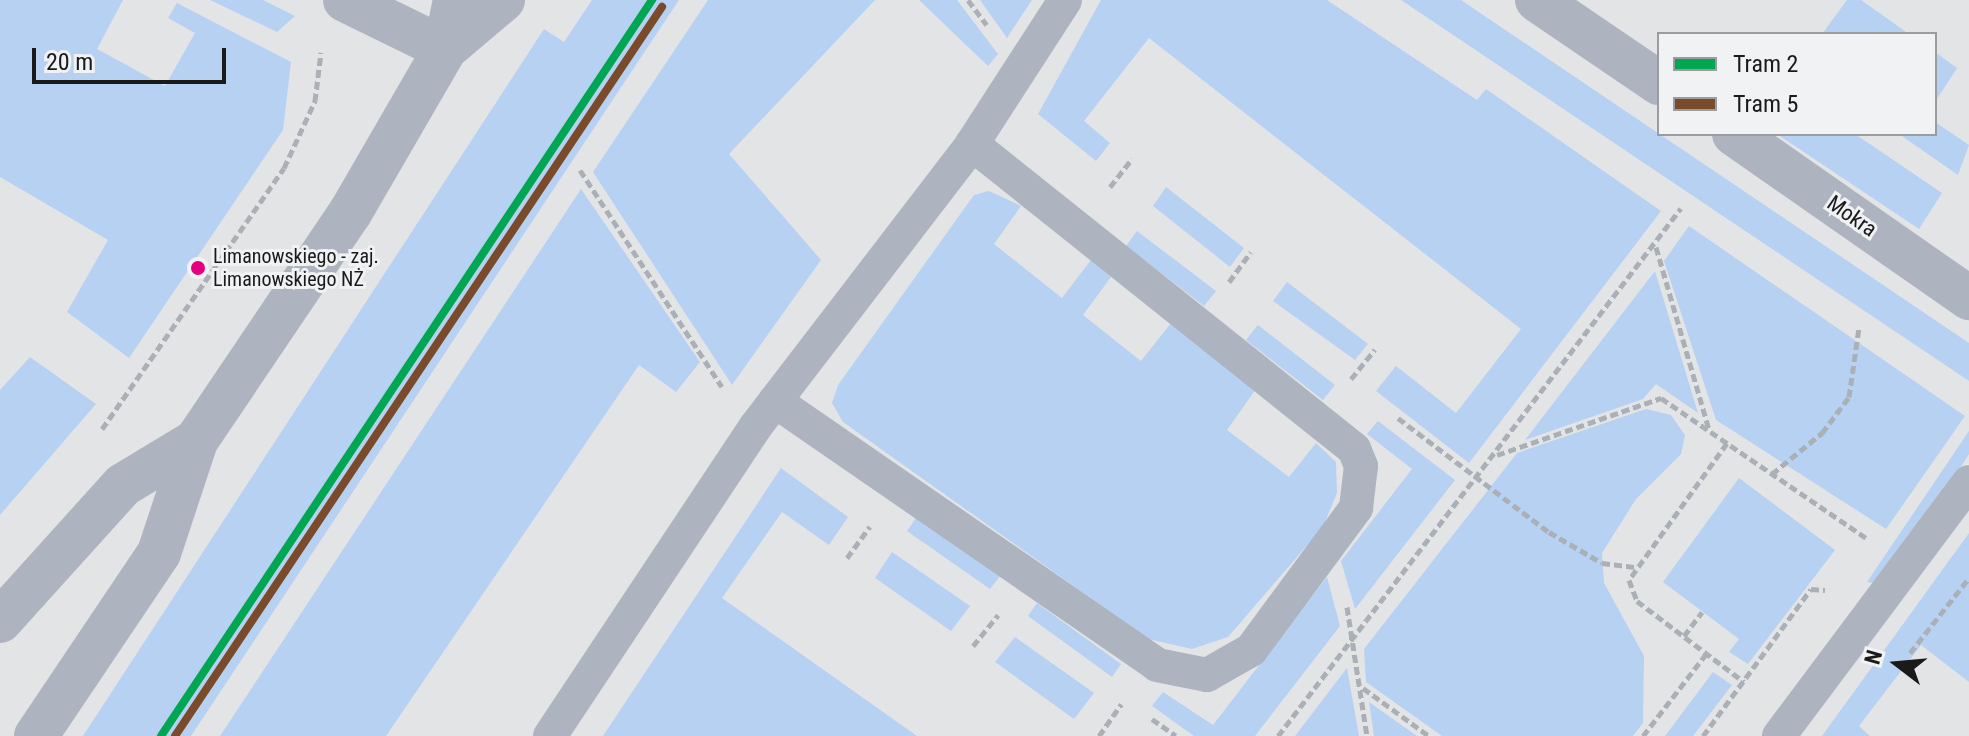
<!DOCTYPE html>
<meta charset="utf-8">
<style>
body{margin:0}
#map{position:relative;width:1969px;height:736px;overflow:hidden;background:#e3e4e6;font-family:"Roboto Condensed",sans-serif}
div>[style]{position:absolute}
.green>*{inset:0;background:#b7d1f3}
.path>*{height:5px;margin-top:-2.5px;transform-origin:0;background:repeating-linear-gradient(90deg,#abb0b7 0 8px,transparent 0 12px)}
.service>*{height:34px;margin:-17px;padding:0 17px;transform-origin:17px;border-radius:17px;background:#adb4bf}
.minor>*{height:44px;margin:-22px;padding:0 22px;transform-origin:22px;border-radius:22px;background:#adb4bf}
.tertiary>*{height:44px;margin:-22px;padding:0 22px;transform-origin:22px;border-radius:22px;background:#adb4bf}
.tram-1>*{height:8px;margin:-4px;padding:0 4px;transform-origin:4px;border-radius:4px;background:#00a651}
.tram-2>*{height:8px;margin:-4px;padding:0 4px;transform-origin:4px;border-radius:4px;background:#7a4b2a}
.dots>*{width:22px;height:22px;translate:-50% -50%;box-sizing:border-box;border:4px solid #f0f2f4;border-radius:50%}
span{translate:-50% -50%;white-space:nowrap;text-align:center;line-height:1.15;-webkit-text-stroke:6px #f0f2f4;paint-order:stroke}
.bus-label{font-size:20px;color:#1a1a1b}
.left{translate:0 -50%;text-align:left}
.street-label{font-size:22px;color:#1a1a1b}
.legend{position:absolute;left:1657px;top:32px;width:280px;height:104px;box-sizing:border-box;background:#f0f2f4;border:2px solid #9a9c9d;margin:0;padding:10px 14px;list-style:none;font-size:24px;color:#1a1a1b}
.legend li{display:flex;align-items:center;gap:16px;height:40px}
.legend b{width:40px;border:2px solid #9a9c9d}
.north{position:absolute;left:1857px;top:624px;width:80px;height:80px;-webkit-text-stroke:6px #f0f2f4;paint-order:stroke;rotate:286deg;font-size:22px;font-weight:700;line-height:32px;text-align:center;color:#1a1a1b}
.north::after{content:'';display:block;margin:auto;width:28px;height:36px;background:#1a1a1b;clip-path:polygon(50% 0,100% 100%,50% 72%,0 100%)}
.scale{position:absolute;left:32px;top:48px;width:194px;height:36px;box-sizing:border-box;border:4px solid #1a1a1b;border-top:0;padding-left:10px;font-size:24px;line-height:28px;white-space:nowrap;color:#1a1a1b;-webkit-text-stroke:6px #f0f2f4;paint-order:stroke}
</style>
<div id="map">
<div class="green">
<i style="clip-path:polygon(0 0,123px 0,97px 49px,165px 86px,195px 33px,168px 18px,177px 3px,291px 62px,283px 130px,129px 358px,67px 312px,108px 240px,0 177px)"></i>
<i style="clip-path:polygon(210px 0,263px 0,295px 16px,277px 32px)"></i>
<i style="clip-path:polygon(592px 0,679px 0,191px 736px,83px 736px,544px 29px,564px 42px)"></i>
<i style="clip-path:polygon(708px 0,875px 0,729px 154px,821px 260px,732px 385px,593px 172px)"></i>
<i style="clip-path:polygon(919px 0,957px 0,998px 54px,988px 66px)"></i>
<i style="clip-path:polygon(980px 0,1032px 0,1007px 38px)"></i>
<i style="clip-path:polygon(1101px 0,1327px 0,1477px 100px,1486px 89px,1661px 211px,1469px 463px,1376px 391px,1396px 366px,1456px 413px,1521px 329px,1149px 38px,1084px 121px,1110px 143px,1096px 161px,1038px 114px)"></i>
<i style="clip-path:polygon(1401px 0,1461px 0,1969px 343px,1969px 381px)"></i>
<i style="clip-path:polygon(1847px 0,1861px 0,1909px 34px,1822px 34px)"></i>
<i style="clip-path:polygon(1935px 52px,1957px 68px,1935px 102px)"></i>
<i style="clip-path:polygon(1935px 122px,1969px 145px,1958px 175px,1899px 134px,1935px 134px)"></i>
<i style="clip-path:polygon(1777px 134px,1855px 134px,1942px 193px,1919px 229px)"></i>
<i style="clip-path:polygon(1166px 187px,1244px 248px,1230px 267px,1153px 206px)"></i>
<i style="clip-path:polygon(581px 189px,700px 362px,676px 392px,639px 365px,386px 736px,220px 736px)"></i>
<i style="clip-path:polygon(989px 191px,1021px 206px,994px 244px,1062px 298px,1091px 260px,1111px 277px,1083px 315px,1141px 361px,1171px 323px,1256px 389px,1227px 430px,1289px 477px,1316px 443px,1336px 462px,1337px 493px,1323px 527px,1228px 637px,1192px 649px,1148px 639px,843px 422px,832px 403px,838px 385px,974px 195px)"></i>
<i style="clip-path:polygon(1689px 226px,1965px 416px,1886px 529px,1716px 420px,1664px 261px)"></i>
<i style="clip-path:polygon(1137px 231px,1216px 291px,1204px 306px,1126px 246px)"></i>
<i style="clip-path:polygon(1655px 271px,1698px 413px,1656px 384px,1643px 399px,1525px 440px)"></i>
<i style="clip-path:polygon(1287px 282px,1368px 344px,1355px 360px,1273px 301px)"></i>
<i style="clip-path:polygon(1258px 325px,1335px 385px,1323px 400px,1246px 340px)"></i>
<i style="clip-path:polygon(30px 357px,96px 404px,0 515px,0 390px)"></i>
<i style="clip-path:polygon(1646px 409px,1671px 415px,1685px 435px,1681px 454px,1636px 499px,1602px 553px,1604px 583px,1644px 656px,1643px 723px,1633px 736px,1442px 736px,1366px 682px,1364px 649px,1517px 453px)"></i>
<i style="clip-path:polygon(1378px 421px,1455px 480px,1355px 609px,1341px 561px,1412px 469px,1367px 434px)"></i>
<i style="clip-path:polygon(1969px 431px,1969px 454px,1945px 492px,1879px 584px,1867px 582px)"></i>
<i style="clip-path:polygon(781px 468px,848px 517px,829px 545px,782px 512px,722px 598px,917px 736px,603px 736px)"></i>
<i style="clip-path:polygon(1739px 478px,1835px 550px,1748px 664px,1729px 652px,1739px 639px,1663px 582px)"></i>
<i style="clip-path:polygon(916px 518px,1000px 576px,990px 589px,907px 531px)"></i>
<i style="clip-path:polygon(1969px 533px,1969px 682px,1921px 645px,1859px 726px,1870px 736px,1822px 736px)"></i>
<i style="clip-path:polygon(892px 552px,970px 606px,951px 631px,875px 578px)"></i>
<i style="clip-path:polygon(1327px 577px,1340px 626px,1255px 736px,1194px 736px,1152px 706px,1163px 692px,1213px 725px)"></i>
<i style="clip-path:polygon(1037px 603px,1121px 664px,1112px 677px,1028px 616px)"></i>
<i style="clip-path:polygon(1015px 637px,1094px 693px,1074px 719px,995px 662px)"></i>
<i style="clip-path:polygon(1347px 668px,1359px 736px,1295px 736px)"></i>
<i style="clip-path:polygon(1713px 672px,1732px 685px,1693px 736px,1665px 736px)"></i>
<i style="clip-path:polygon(1369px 702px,1417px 736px,1374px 736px)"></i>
</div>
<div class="path">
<i style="left:968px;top:0;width:31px;rotate:53deg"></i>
<i style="left:580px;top:170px;width:259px;rotate:56.8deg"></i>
<i style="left:1110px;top:187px;width:36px;rotate:-52deg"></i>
<i style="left:1656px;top:247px;width:191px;rotate:73.8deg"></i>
<i style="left:1229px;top:282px;width:37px;rotate:-54deg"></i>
<i style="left:1351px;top:379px;width:38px;rotate:-51deg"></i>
<i style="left:1398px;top:418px;width:189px;rotate:37.1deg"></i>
<i style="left:1549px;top:532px;width:61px;rotate:30.3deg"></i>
<i style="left:1602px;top:563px;width:34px;rotate:7deg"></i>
<i style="left:102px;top:429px;width:318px;rotate:-55.1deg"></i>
<i style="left:284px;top:168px;width:74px;rotate:-65.2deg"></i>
<i style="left:315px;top:101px;width:49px;rotate:-83deg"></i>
<i style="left:1727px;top:443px;width:168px;rotate:125.6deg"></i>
<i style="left:1629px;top:580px;width:22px;rotate:69deg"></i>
<i style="left:1637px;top:601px;width:134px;rotate:37.1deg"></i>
<i style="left:1497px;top:455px;width:174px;rotate:-19.2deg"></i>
<i style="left:1661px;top:398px;width:248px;rotate:34.3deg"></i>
<i style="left:1772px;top:474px;width:65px;rotate:-39.4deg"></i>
<i style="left:1822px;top:433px;width:45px;rotate:-53.1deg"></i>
<i style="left:1849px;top:397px;width:70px;rotate:-81.8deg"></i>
<i style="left:847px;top:558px;width:39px;rotate:-54deg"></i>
<i style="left:1347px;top:607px;width:131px;rotate:81.2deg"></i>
<i style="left:1684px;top:636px;width:30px;rotate:-53deg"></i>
<i style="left:973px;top:646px;width:40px;rotate:-51deg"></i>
<i style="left:1910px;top:653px;width:95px;rotate:-51.8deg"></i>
<i style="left:1363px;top:688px;width:82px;rotate:36deg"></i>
<i style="left:1152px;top:719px;width:29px;rotate:35deg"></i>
<i style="left:1099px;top:736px;width:39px;rotate:-55deg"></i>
<i style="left:1278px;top:736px;width:664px;rotate:-52.65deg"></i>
<i style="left:1643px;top:736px;width:105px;rotate:-52.4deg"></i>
<i style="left:1703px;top:736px;width:182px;rotate:-53.7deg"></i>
<i style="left:1811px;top:589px;width:14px;rotate:4deg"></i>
</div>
<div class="service">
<i style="left:775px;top:401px;width:464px;rotate:34.6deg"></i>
<i style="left:1157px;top:665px;width:51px;rotate:11.3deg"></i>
<i style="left:1207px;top:675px;width:51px;rotate:-29.6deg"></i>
<i style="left:1251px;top:650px;width:177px;rotate:-53.5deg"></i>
<i style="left:1356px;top:508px;width:42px;rotate:-83.2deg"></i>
<i style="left:1361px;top:466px;width:18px;rotate:-112deg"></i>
<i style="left:1354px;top:449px;width:489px;rotate:-141.4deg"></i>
<i style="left:550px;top:736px;width:372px;rotate:-56.4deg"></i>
<i style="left:756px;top:426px;width:355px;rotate:-52.5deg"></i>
<i style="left:972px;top:144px;width:171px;rotate:-57.1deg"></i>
<i style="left:1779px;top:736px;width:317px;rotate:-53.2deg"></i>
</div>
<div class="minor">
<i style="left:345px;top:0;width:111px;rotate:26.1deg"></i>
<i style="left:1537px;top:0;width:148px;rotate:34.2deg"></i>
<i style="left:1734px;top:134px;width:287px;rotate:34.9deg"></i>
</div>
<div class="tertiary">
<i style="left:445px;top:49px;width:76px;rotate:-40.2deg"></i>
<i style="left:0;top:621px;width:183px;rotate:-47.9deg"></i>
<i style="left:123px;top:485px;width:85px;rotate:-31.1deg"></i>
<i style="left:36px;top:736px;width:220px;rotate:-56.1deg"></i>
<i style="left:159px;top:553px;width:118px;rotate:-71.7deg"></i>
<i style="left:196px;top:441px;width:275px;rotate:-56deg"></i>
<i style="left:350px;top:213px;width:190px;rotate:-59.9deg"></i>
<i style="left:445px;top:49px;width:50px;rotate:-78.5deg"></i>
</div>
<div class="tram-1">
<i style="left:161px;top:736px;width:885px;rotate:-56.29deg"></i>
</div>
<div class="tram-2">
<i style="left:175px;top:736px;width:877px;rotate:-56.26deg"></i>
</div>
<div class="dots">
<i style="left:198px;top:268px;background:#e5007d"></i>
</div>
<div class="bus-label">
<span class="left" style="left:213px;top:268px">Limanowskiego - zaj.<br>Limanowskiego NŻ</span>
</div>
<div class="street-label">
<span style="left:1852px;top:216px;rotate:35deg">Mokra</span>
</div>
<ul class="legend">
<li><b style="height:10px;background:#00a651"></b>Tram 2</li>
<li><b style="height:10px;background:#7a4b2a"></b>Tram 5</li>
</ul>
<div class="north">N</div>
<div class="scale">20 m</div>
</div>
